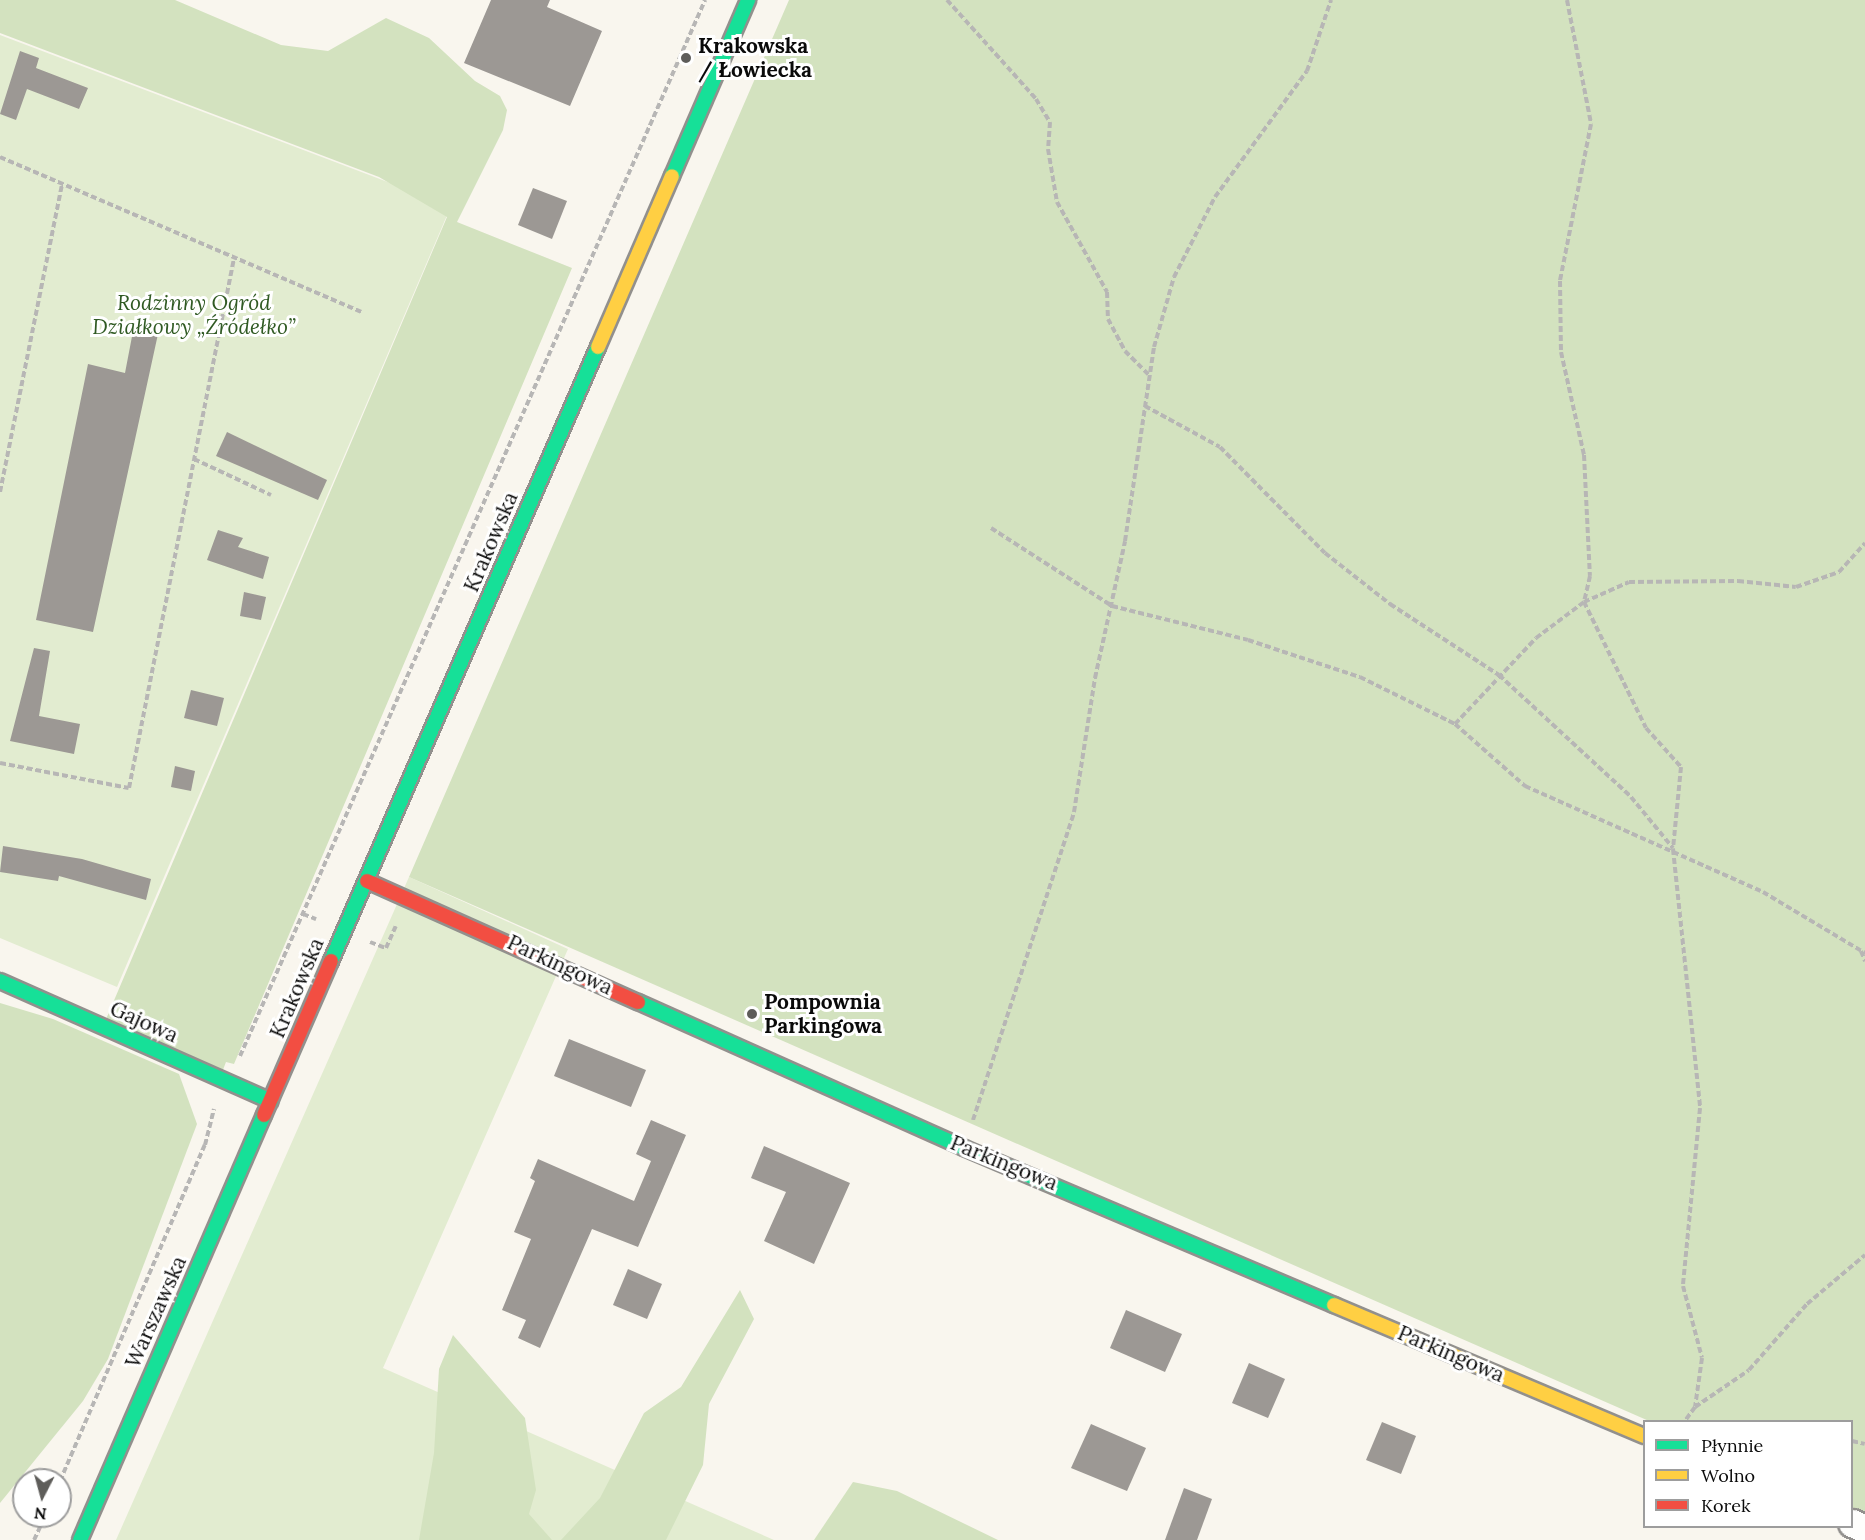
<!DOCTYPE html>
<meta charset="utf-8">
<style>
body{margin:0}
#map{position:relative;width:1865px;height:1540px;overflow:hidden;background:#f9f6ee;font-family:Lora,serif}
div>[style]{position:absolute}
.green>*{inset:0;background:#e2ecd0}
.forest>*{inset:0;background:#d3e2bf}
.building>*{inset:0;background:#9c9894}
.path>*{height:4px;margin-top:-2px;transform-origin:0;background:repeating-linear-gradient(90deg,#b7b6b5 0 6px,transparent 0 9px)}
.roads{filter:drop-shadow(2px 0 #92908d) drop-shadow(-2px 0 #92908d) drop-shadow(0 2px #92908d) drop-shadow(0 -2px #92908d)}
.street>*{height:27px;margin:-13.5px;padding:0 13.5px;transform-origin:13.5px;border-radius:13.5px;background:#fefefc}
.fast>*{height:14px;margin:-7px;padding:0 7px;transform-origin:7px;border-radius:7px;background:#16e098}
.slow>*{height:14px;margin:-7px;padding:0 7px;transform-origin:7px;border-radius:7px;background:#ffcf43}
.jam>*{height:14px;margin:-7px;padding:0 7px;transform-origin:7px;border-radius:7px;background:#f24e42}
.dots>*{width:16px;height:16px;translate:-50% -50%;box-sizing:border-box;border:3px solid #fff;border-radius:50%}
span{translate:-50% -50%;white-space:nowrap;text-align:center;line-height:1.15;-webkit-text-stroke:6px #fff;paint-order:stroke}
.poi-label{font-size:21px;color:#0a0a0a;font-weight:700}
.left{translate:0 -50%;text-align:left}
.park-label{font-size:21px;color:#305a23;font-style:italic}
.street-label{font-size:21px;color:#0a0a0a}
.legend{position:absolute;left:1643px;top:1420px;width:210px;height:108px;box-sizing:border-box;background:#fff;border:2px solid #9d9d9d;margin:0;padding:8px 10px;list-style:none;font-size:18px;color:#0a0a0a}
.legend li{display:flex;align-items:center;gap:12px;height:30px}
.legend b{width:30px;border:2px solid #9d9d9d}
.north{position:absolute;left:12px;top:1468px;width:60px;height:60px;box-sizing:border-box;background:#fff;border:2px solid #9d9d9d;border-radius:50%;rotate:186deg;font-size:16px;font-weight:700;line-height:24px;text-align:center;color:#0a0a0a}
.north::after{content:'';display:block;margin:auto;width:21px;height:27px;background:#5e5d5a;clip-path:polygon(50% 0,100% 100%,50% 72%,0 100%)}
</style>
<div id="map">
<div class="green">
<i style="clip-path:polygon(0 35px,451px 206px,117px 987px,0 938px)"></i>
<i style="clip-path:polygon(409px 877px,568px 949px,383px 1368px,774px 1540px,116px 1540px)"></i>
</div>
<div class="forest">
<i style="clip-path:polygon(0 0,175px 0,281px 45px,328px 51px,386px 18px,429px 38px,475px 81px,500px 96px,507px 110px,503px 130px,457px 222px,572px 268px,234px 1064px,226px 1062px,221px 1075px,104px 1024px,447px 217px,379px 177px,0 33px)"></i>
<i style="clip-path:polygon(789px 0,1865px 0,1865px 1516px,1852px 1510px,1852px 1422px,1649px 1421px,409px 877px)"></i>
<i style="clip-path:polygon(0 1003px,53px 1019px,179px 1074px,197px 1124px,108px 1359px,83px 1401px,0 1503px)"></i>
<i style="clip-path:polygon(740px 1290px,754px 1319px,709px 1404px,703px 1465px,666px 1540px,561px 1540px,600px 1498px,644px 1413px,681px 1387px)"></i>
<i style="clip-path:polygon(453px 1335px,525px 1418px,536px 1490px,529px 1514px,552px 1540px,419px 1540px,434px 1453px,439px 1369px)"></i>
<i style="clip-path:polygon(853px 1482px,897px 1491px,998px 1540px,814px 1540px)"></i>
</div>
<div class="building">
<i style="clip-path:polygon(491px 0,550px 0,547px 7px,602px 31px,570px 106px,464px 63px)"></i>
<i style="clip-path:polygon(20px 51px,39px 58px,36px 68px,88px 88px,79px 109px,27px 89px,16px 120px,0 114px)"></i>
<i style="clip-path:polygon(533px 188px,567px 201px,552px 239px,518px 225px)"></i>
<i style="clip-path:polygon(134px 326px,156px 330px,158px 334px,93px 632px,36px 620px,88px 364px,125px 373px)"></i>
<i style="clip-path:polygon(227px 432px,327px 480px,318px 500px,216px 456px)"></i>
<i style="clip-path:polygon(218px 530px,243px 538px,238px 547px,269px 557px,263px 579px,207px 560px)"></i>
<i style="clip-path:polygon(244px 592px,266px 597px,261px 620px,240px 616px)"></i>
<i style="clip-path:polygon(34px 648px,50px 651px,39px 716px,80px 724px,74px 754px,10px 741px)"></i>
<i style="clip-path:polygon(191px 690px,224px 698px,217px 726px,184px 718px)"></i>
<i style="clip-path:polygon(175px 766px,195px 771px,191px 791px,171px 787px)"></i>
<i style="clip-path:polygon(3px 846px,82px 859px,151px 879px,146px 900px,59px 876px,58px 881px,0 872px)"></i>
<i style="clip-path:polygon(569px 1039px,646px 1070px,631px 1107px,554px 1076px)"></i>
<i style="clip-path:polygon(651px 1120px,686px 1135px,638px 1247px,592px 1229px,540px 1348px,518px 1338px,526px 1320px,502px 1310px,531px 1239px,514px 1232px,535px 1181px,530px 1178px,538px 1159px,634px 1201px,651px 1161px,636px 1154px)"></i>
<i style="clip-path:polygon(764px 1146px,850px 1183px,814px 1264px,764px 1241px,786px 1192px,751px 1178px)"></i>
<i style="clip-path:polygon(628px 1269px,662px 1284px,647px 1319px,613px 1305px)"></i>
<i style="clip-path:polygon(1126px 1310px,1182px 1334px,1165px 1372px,1110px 1348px)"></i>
<i style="clip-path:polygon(1249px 1363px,1285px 1379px,1268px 1418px,1232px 1403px)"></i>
<i style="clip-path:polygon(1382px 1422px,1416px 1436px,1401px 1474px,1366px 1460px)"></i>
<i style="clip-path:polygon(1091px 1424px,1146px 1448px,1127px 1491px,1071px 1468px)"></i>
<i style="clip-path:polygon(1184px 1488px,1212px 1499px,1197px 1540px,1165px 1540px)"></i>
</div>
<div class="path">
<i style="left:947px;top:0;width:133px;rotate:48deg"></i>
<i style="left:1036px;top:99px;width:27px;rotate:59deg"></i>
<i style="left:1050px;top:122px;width:27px;rotate:94deg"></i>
<i style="left:1048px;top:149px;width:54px;rotate:80.4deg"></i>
<i style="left:1057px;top:202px;width:103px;rotate:60.9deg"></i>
<i style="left:1107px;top:292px;width:27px;rotate:88deg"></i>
<i style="left:1108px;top:319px;width:36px;rotate:62deg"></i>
<i style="left:1125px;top:351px;width:34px;rotate:45deg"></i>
<i style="left:1567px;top:0;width:126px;rotate:79deg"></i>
<i style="left:1591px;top:124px;width:160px;rotate:101.2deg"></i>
<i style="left:1560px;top:281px;width:71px;rotate:89.2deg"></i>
<i style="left:1561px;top:352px;width:106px;rotate:77.4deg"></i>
<i style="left:1584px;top:455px;width:121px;rotate:87.2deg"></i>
<i style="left:1590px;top:576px;width:27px;rotate:103deg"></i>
<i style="left:1584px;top:602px;width:140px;rotate:63.8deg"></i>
<i style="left:1646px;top:728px;width:52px;rotate:48.1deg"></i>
<i style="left:1681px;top:767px;width:82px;rotate:95.6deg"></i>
<i style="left:1673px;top:849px;width:260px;rotate:84deg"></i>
<i style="left:1700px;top:1108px;width:179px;rotate:95.5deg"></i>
<i style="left:1683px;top:1286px;width:74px;rotate:75.2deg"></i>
<i style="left:1702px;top:1358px;width:49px;rotate:98.1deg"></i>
<i style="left:1695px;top:1407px;width:19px;rotate:126deg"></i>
<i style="left:0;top:157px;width:393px;rotate:23.2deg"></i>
<i style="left:1145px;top:406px;width:85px;rotate:28.7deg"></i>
<i style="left:1220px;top:447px;width:149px;rotate:45.3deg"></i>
<i style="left:1325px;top:553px;width:83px;rotate:38.1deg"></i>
<i style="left:1390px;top:604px;width:130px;rotate:33.1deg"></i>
<i style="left:1499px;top:675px;width:180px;rotate:42.7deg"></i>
<i style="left:1631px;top:797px;width:66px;rotate:50.5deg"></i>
<i style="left:194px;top:459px;width:85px;rotate:25.1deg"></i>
<i style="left:0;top:492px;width:313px;rotate:-78.6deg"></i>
<i style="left:991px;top:528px;width:144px;rotate:32.8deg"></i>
<i style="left:1112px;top:606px;width:140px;rotate:14deg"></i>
<i style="left:1248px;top:640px;width:118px;rotate:18.3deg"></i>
<i style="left:1360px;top:677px;width:106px;rotate:26.3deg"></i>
<i style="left:1455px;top:724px;width:94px;rotate:41.5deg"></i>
<i style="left:1525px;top:786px;width:261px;rotate:24deg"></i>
<i style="left:1763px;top:892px;width:119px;rotate:30.9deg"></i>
<i style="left:1455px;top:724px;width:118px;rotate:-46.7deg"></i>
<i style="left:1536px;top:638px;width:60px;rotate:-36.9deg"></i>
<i style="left:1584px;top:602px;width:49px;rotate:-24deg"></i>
<i style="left:1629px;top:582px;width:109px;rotate:-0.5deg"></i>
<i style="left:1738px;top:581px;width:58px;rotate:5.9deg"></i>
<i style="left:1796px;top:587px;width:46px;rotate:-19.2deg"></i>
<i style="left:1839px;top:572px;width:39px;rotate:-48deg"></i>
<i style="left:0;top:763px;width:131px;rotate:11deg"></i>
<i style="left:129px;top:788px;width:540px;rotate:-78.79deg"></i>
<i style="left:303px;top:914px;width:14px;rotate:21deg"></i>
<i style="left:370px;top:942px;width:17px;rotate:21deg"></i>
<i style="left:386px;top:948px;width:24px;rotate:-66deg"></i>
<i style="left:1861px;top:951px;width:11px;rotate:68deg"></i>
<i style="left:240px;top:1056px;width:1154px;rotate:-66.23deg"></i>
<i style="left:973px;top:1120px;width:324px;rotate:-71.8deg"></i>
<i style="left:1074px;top:812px;width:136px;rotate:-81.1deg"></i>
<i style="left:1095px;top:678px;width:140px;rotate:-77.6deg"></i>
<i style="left:1125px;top:541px;width:196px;rotate:-81.5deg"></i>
<i style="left:1154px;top:347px;width:73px;rotate:-74.1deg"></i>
<i style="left:1174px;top:277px;width:90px;rotate:-62.9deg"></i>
<i style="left:1215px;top:197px;width:156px;rotate:-53.9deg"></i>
<i style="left:1307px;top:71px;width:75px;rotate:-71.3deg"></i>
<i style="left:1695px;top:1407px;width:65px;rotate:-34.4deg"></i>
<i style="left:1749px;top:1370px;width:88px;rotate:-48.7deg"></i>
<i style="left:1807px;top:1304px;width:76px;rotate:-40.2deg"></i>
<i style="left:1852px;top:1441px;width:13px;rotate:13deg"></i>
<i style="left:60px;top:1481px;width:366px;rotate:-66.7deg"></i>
<i style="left:205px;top:1145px;width:37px;rotate:-76deg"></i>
<i style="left:34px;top:1540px;width:26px;rotate:-65deg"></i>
</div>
<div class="roads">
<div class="street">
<i style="left:1852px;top:1523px;width:14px;rotate:25deg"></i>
</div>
<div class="fast">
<i style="left:672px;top:176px;width:192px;rotate:-66.6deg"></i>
<i style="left:331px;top:961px;width:670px;rotate:-66.5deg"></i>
<i style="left:0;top:981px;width:296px;rotate:23.9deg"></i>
<i style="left:638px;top:1002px;width:357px;rotate:24.1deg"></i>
<i style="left:964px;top:1148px;width:402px;rotate:23deg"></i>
<i style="left:80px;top:1540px;width:463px;rotate:-66.6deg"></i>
</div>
<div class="slow">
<i style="left:598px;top:347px;width:186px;rotate:-66.6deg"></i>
<i style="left:1334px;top:1305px;width:337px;rotate:22.9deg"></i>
</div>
<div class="jam">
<i style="left:367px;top:881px;width:297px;rotate:24.1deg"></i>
<i style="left:264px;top:1115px;width:168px;rotate:-66.5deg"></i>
</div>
</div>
<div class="dots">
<i style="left:686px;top:58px;background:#5e5d5a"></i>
<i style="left:752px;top:1014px;background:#5e5d5a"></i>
</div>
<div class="poi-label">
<span class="left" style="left:698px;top:58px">Krakowska<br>/ Łowiecka</span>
<span class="left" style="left:764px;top:1014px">Pompownia<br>Parkingowa</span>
</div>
<div class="park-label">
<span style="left:194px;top:315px">Rodzinny Ogród<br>Działkowy „Źródełko”</span>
</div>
<div class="street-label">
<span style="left:491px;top:542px;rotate:-67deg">Krakowska</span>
<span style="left:560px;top:965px;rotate:25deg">Parkingowa</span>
<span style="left:297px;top:988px;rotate:-67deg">Krakowska</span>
<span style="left:144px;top:1022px;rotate:24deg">Gajowa</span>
<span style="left:1004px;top:1163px;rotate:22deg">Parkingowa</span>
<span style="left:156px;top:1312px;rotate:-66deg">Warszawska</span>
<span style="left:1451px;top:1354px;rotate:23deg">Parkingowa</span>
</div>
<ul class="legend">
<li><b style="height:8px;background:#16e098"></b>Płynnie</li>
<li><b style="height:8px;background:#ffcf43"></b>Wolno</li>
<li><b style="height:8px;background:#f24e42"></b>Korek</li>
</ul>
<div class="north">N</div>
</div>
